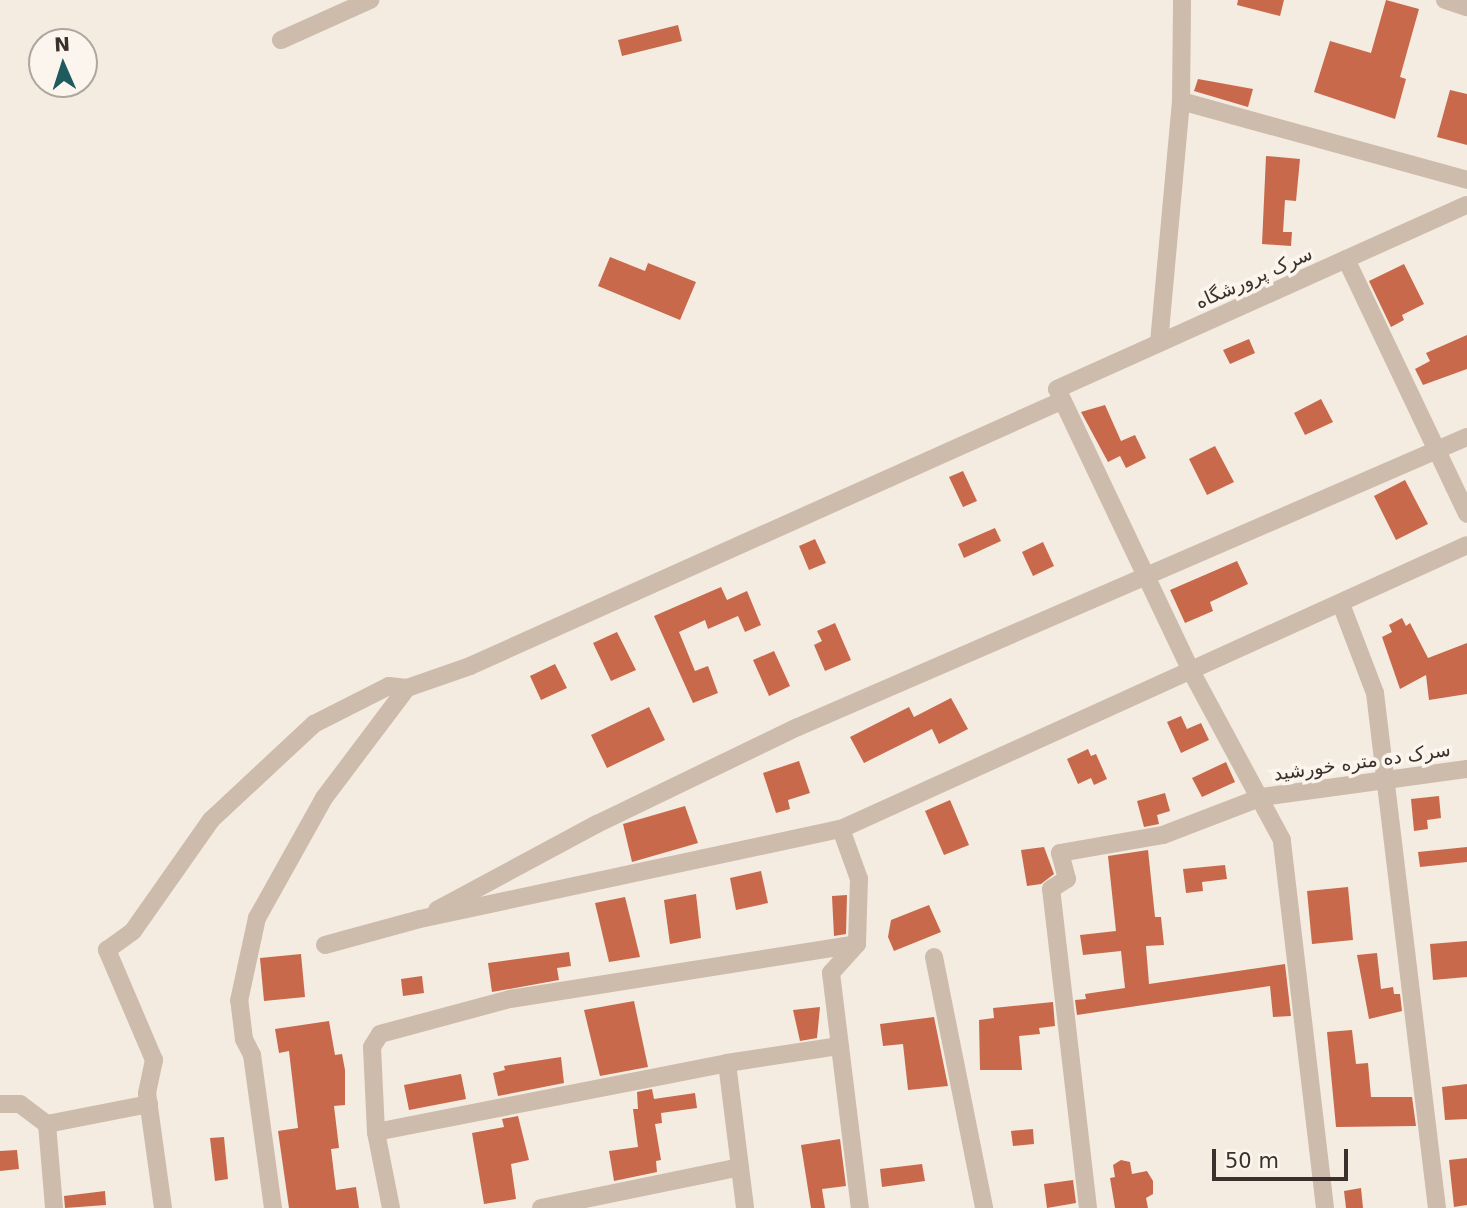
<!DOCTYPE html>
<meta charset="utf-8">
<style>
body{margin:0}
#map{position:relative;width:1467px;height:1208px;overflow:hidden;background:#f4ebe1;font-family:"DejaVu Sans","Noto Sans Arabic",sans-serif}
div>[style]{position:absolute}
.building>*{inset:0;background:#c8694b}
.street>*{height:18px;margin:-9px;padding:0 9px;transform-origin:9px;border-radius:9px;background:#cdbbac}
span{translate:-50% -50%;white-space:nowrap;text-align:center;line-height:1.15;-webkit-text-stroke:7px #fbf5ee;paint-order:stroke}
.street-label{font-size:19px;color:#3b302b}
.north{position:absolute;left:28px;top:28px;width:70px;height:70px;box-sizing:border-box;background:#fbf5ee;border:2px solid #aea6a0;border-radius:50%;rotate:357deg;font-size:19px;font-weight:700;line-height:28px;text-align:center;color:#3b302b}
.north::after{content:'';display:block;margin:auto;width:24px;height:32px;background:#1f5a5e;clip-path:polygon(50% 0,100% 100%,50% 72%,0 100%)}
.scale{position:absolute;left:1212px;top:1149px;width:136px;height:32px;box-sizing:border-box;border:4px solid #3b302b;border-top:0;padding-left:9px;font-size:21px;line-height:24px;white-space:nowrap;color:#3b302b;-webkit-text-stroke:5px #fbf5ee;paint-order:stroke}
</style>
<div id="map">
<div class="building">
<i style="clip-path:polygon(1238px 0,1284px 0,1280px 16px,1237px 5px)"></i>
<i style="clip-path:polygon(1386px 0,1419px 9px,1400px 77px,1406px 79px,1395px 119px,1314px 92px,1330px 41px,1371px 53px)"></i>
<i style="clip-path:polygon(678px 25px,682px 41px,622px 56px,618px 40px)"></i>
<i style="clip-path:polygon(1198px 79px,1253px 89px,1248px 107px,1194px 91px)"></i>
<i style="clip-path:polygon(1450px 90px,1467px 94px,1467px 145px,1437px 137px)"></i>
<i style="clip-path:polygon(1266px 156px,1300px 159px,1296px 201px,1285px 200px,1283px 232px,1292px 232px,1291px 246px,1262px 244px)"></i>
<i style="clip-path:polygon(610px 257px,645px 271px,648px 263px,696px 282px,680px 320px,598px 286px)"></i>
<i style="clip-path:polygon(1404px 264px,1424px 304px,1402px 315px,1404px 320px,1391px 327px,1369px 281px)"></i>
<i style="clip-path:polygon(1467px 335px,1467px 369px,1423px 385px,1415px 369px,1430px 361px,1426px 353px)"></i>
<i style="clip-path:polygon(1249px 339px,1255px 353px,1230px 364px,1223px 350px)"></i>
<i style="clip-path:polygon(1321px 399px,1333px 422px,1305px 435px,1294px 413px)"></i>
<i style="clip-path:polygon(1105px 405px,1121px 441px,1135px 435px,1146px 458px,1126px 468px,1120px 456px,1108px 462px,1081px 412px)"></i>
<i style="clip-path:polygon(1215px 446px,1234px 482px,1207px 495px,1189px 459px)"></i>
<i style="clip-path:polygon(963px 471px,977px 501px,963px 507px,949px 477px)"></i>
<i style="clip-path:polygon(1405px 480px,1428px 524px,1396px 540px,1374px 496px)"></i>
<i style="clip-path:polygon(995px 528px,1001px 541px,964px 558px,958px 544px)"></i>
<i style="clip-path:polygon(815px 539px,826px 563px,809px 570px,799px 546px)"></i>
<i style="clip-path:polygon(1043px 542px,1054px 566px,1033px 576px,1022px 552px)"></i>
<i style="clip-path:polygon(1237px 561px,1248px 584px,1210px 602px,1213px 611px,1185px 623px,1170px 590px)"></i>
<i style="clip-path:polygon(721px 587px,727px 600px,747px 591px,761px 625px,745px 632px,738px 616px,708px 629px,705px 620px,679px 632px,695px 671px,708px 666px,718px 693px,693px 703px,654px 616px)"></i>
<i style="clip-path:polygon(1402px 618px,1406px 626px,1410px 623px,1428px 658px,1467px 643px,1467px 694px,1429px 700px,1426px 675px,1400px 689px,1382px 637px,1392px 632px,1389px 625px)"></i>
<i style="clip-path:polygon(835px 623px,851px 660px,825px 671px,814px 645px,822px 641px,817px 631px)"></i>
<i style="clip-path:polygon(617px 632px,636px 670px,611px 681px,593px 643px)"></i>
<i style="clip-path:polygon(774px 651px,790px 686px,769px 696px,753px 660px)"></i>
<i style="clip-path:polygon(555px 664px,567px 688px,541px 700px,530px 676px)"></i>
<i style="clip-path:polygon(951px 698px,968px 729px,939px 744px,932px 729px,864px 763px,850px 737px,909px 707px,914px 717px)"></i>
<i style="clip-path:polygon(649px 707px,665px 740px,607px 768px,591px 735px)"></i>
<i style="clip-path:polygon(1181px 716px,1187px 729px,1201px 723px,1209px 740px,1181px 753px,1167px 722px)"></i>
<i style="clip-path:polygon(1088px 749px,1091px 756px,1096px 754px,1107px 779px,1094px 785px,1091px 778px,1078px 784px,1067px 759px)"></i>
<i style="clip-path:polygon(799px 761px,810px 793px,788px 800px,790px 809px,776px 813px,763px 773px)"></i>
<i style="clip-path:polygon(1226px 762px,1235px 782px,1202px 797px,1192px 778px)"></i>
<i style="clip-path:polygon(1165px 793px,1170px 811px,1157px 815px,1159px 824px,1144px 827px,1137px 801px)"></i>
<i style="clip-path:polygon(1439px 796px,1441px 818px,1427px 820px,1428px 829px,1414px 831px,1411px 799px)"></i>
<i style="clip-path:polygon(950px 800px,969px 845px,944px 855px,925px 811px)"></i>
<i style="clip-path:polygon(685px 806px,698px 843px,632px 862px,623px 824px)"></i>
<i style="clip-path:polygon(1044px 847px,1054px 874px,1041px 884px,1027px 886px,1021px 850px)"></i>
<i style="clip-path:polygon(1467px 847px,1467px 862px,1420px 867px,1418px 852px)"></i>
<i style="clip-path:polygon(1148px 850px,1155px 917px,1161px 917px,1164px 945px,1146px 946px,1149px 984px,1285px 964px,1291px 1016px,1273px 1017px,1270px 986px,1077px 1015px,1075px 1000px,1086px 999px,1085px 994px,1125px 988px,1121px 951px,1083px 955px,1080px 935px,1116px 931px,1108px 856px)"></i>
<i style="clip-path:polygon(1225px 865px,1227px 879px,1202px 882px,1203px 891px,1186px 893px,1183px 869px)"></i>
<i style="clip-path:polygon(761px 871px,768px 903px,736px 910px,730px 878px)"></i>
<i style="clip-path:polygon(1348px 887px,1353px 940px,1312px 944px,1307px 891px)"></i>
<i style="clip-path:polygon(696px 894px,701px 938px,670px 944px,664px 900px)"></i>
<i style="clip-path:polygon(847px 895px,846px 934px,834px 936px,832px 896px)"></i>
<i style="clip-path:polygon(625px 897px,640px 957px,609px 962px,595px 903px)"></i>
<i style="clip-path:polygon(929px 905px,941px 932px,894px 951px,888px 937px,891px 920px)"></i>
<i style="clip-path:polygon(1467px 941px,1467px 977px,1433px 980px,1430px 944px)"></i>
<i style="clip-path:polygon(569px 952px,571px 966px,557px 968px,559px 980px,492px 992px,488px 963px)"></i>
<i style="clip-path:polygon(1377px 953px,1381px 989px,1393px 987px,1394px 994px,1400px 994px,1402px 1011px,1369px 1019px,1357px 955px)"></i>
<i style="clip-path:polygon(301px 954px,305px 997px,264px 1001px,260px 958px)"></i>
<i style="clip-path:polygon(422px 976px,424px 993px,403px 996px,401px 979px)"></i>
<i style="clip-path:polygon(634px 1001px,648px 1067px,600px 1076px,584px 1010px)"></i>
<i style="clip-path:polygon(1053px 1002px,1055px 1026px,1039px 1028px,1040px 1034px,1019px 1036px,1022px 1070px,980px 1070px,979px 1020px,994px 1018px,993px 1008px)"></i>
<i style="clip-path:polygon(820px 1007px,817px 1038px,800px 1041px,793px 1010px)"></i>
<i style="clip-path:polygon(934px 1017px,948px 1086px,908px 1090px,903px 1044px,883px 1046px,880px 1024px)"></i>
<i style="clip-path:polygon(329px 1021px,335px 1055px,342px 1054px,345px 1070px,345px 1105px,334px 1106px,339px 1148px,331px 1149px,336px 1190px,356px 1187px,359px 1208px,289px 1208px,278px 1131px,298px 1128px,289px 1051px,279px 1053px,275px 1029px)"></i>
<i style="clip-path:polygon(1352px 1030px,1356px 1064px,1368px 1063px,1371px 1097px,1412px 1097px,1416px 1126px,1336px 1127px,1327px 1032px)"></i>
<i style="clip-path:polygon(561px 1057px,564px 1083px,498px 1096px,493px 1073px,505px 1070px,504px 1066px)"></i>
<i style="clip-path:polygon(461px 1074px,466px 1099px,409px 1110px,404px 1085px)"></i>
<i style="clip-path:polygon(1467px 1084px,1467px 1119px,1445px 1120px,1442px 1087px)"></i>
<i style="clip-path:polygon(652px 1089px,654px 1099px,695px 1093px,697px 1108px,661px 1113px,662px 1123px,655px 1124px,661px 1160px,656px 1161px,657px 1172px,614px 1181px,609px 1151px,638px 1147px,633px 1109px,638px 1109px,637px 1092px)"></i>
<i style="clip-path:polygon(518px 1116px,529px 1160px,511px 1164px,516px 1199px,484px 1204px,472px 1133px,504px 1127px,502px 1119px)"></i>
<i style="clip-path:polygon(1033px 1129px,1034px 1144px,1013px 1146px,1011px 1131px)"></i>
<i style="clip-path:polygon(224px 1137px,228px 1179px,215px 1181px,210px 1138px)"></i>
<i style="clip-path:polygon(840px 1139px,846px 1186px,822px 1189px,825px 1208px,811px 1208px,801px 1145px)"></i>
<i style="clip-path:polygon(17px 1150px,19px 1169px,0 1171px,0 1151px)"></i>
<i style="clip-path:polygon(1467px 1158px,1467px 1205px,1454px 1207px,1449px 1160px)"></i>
<i style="clip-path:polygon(1121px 1160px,1130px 1162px,1132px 1174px,1147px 1171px,1153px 1181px,1153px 1194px,1146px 1198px,1148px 1208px,1115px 1208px,1110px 1178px,1115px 1177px,1113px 1165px)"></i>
<i style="clip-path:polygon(922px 1164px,925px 1181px,882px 1187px,880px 1169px)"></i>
<i style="clip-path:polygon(1073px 1180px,1076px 1203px,1047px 1208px,1044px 1184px)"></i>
<i style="clip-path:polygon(1361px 1188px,1363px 1208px,1346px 1208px,1344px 1191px)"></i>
<i style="clip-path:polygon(105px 1191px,106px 1205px,65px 1208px,64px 1196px)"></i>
</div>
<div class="street">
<i style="left:1445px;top:0;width:23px;rotate:18deg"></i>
<i style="left:281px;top:40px;width:98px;rotate:-24.2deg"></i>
<i style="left:1181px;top:101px;width:297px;rotate:15.4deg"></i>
<i style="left:1346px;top:259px;width:282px;rotate:64.6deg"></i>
<i style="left:1159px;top:343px;width:243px;rotate:-84.8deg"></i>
<i style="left:1181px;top:101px;width:101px;rotate:-89.4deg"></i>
<i style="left:1341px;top:604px;width:95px;rotate:69.1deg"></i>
<i style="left:1375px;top:693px;width:519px;rotate:83.14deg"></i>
<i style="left:841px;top:829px;width:53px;rotate:70.2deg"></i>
<i style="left:859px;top:879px;width:65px;rotate:91.8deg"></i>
<i style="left:857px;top:944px;width:39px;rotate:132deg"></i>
<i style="left:831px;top:973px;width:237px;rotate:83deg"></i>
<i style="left:437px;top:910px;width:182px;rotate:-28.3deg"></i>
<i style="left:597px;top:824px;width:223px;rotate:-25.8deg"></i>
<i style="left:798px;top:727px;width:729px;rotate:-23.44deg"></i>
<i style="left:325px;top:945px;width:98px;rotate:-15.3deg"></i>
<i style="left:420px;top:919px;width:431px;rotate:-12.1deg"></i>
<i style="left:841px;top:829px;width:687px;rotate:-24.4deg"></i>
<i style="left:934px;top:957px;width:256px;rotate:78.7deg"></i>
<i style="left:727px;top:1063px;width:146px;rotate:82.9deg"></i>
<i style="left:0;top:1104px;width:20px"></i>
<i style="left:20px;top:1104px;width:34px;rotate:37deg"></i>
<i style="left:47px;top:1124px;width:104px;rotate:-11.1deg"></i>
<i style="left:47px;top:1124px;width:84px;rotate:85.2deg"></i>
<i style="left:376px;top:1132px;width:358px;rotate:-11.1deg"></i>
<i style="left:727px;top:1063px;width:114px;rotate:-8.6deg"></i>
<i style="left:163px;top:1208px;width:116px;rotate:-97.9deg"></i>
<i style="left:147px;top:1093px;width:34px;rotate:-78deg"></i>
<i style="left:154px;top:1060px;width:120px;rotate:-113.1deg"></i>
<i style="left:107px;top:950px;width:32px;rotate:-36deg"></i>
<i style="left:133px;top:931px;width:136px;rotate:-54.9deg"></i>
<i style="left:211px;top:820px;width:141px;rotate:-43deg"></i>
<i style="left:314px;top:724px;width:84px;rotate:-26.9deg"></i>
<i style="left:389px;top:686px;width:18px;rotate:6deg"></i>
<i style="left:273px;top:1208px;width:154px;rotate:-97.8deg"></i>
<i style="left:252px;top:1055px;width:18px;rotate:-117deg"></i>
<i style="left:244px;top:1039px;width:38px;rotate:-97deg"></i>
<i style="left:239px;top:1001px;width:85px;rotate:-77.8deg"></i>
<i style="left:257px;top:918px;width:137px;rotate:-60.8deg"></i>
<i style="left:324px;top:798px;width:138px;rotate:-53deg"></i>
<i style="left:407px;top:688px;width:67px;rotate:-19.2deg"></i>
<i style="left:470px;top:666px;width:648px;rotate:-24.15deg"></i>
<i style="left:391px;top:1208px;width:77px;rotate:-101.2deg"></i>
<i style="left:376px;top:1132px;width:85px;rotate:-92.7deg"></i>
<i style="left:372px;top:1047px;width:15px;rotate:-58deg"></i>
<i style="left:380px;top:1034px;width:135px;rotate:-15.1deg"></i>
<i style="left:510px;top:999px;width:351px;rotate:-9deg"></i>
<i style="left:541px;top:1208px;width:203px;rotate:-11.6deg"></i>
<i style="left:1088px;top:1208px;width:321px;rotate:-96.6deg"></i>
<i style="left:1051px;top:889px;width:19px;rotate:-32deg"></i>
<i style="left:1067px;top:879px;width:27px;rotate:-105deg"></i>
<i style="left:1060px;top:853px;width:105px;rotate:-9.9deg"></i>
<i style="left:1163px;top:835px;width:106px;rotate:-21deg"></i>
<i style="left:1262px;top:797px;width:207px;rotate:-7.8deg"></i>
<i style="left:1325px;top:1208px;width:371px;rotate:-96.7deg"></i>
<i style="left:1282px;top:840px;width:190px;rotate:-118.3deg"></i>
<i style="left:1192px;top:673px;width:314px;rotate:-115.4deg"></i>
<i style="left:1057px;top:389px;width:449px;rotate:-24.2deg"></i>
</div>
<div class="street-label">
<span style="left:1254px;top:278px;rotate:-24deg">سرک پرورشگاه</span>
<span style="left:1362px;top:762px;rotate:-8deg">سرک ده متره خورشید</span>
</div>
<div class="north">N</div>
<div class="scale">50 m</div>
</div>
